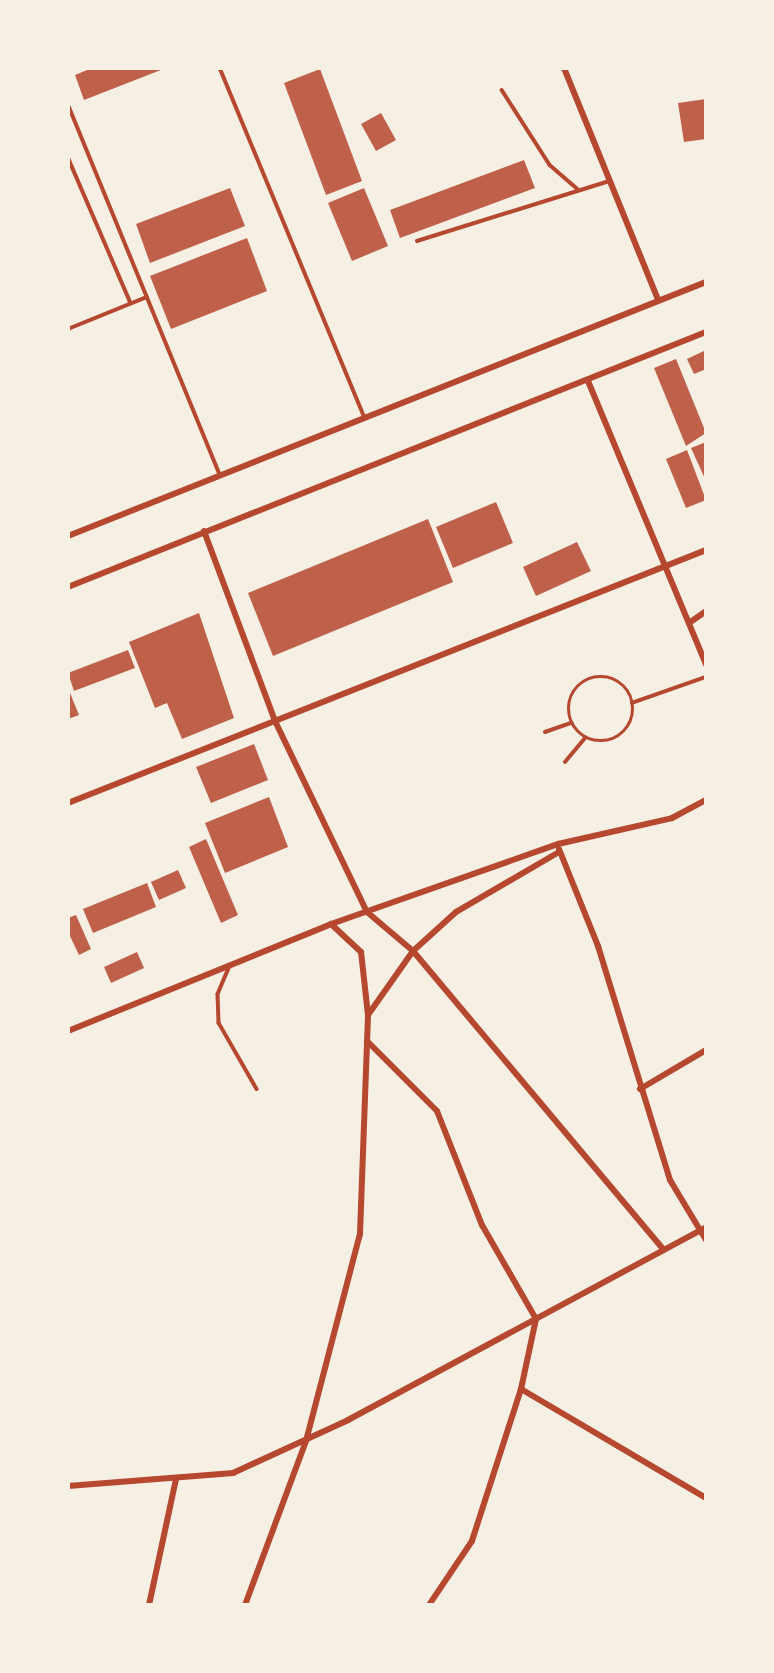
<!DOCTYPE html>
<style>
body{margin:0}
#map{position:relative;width:774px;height:1673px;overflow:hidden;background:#f6efe4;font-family:Montserrat,sans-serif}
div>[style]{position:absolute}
.building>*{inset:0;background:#bf614a}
.service>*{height:3.5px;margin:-1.75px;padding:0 1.75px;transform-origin:1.75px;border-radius:1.75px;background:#b5482f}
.service>.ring{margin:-1.75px;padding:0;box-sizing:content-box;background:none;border:3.5px solid #b5482f;border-radius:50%}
.minor>*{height:6px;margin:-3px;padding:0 3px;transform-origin:3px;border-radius:3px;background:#b5482f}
span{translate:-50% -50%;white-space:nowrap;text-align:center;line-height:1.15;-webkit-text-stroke:7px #f6efe4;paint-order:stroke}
.frame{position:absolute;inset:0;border:70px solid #f6efe4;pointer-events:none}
</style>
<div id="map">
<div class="building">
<i style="clip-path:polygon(92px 68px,166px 68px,84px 100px,75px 75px)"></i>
<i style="clip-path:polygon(320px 69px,362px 181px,326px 195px,284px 83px)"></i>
<i style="clip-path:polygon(706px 99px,706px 139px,684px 142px,678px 103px)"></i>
<i style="clip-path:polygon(381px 113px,396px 140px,376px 151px,361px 124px)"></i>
<i style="clip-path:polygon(524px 160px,535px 188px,400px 238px,390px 210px)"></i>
<i style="clip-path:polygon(230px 188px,245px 226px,150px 263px,136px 224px)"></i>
<i style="clip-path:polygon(364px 188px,388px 246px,352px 261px,328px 203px)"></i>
<i style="clip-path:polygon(247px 238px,267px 291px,171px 329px,150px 276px)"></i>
<i style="clip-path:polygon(706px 350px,706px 369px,694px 374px,687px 359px)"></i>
<i style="clip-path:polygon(676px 359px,706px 433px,686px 446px,654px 368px)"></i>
<i style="clip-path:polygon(706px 442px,706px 481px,691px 448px)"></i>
<i style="clip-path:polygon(687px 450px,706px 500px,686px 508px,666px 459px)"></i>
<i style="clip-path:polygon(496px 502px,513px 543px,453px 568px,436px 527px)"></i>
<i style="clip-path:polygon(428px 519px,453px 582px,273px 656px,248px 593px)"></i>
<i style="clip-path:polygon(577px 542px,591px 571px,536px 596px,523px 567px)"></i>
<i style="clip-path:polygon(199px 613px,234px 718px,182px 739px,167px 703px,155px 708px,129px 642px)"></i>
<i style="clip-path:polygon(128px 650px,135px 668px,74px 691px,68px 673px)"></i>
<i style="clip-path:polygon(68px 688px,79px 715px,68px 719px)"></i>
<i style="clip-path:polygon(254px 744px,268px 780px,211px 803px,196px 767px)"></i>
<i style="clip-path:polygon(269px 797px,288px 847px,225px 873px,205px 823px)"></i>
<i style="clip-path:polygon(206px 839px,238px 915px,221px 923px,189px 847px)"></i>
<i style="clip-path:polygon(178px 870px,186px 888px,159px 900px,151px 882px)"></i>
<i style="clip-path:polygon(147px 883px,156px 907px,93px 933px,83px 909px)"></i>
<i style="clip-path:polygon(76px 915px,91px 949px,79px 955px,68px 932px,68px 918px)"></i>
<i style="clip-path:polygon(137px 952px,144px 968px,111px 983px,104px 967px)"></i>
</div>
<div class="service">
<i style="left:220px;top:68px;width:379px;rotate:67.5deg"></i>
<i style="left:502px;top:90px;width:89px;rotate:57.4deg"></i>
<i style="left:550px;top:165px;width:37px;rotate:41deg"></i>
<i style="left:68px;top:104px;width:401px;rotate:67.7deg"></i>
<i style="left:68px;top:157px;width:159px;rotate:66.7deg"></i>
<i style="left:417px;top:241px;width:202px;rotate:-17.3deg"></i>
<i style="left:68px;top:329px;width:85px;rotate:-22.1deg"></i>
<i class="ring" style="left:569px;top:677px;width:60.5px;height:60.5px"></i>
<i style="left:632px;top:703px;width:78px;rotate:-19.4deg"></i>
<i style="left:545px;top:732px;width:28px;rotate:-19deg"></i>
<i style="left:565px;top:762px;width:31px;rotate:-50deg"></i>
<i style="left:230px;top:966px;width:30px;rotate:113deg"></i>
<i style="left:218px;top:994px;width:29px;rotate:88deg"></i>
<i style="left:219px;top:1023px;width:76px;rotate:60.1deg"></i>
</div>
<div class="minor">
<i style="left:564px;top:68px;width:250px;rotate:67.9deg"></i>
<i style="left:588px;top:381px;width:307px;rotate:67.4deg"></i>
<i style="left:204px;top:531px;width:203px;rotate:69.5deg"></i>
<i style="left:275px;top:721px;width:212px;rotate:64.3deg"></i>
<i style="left:367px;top:912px;width:60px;rotate:40.3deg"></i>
<i style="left:413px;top:951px;width:78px;rotate:125.1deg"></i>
<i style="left:68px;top:536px;width:687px;rotate:-21.71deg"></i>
<i style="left:68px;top:587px;width:687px;rotate:-21.79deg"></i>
<i style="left:689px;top:623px;width:21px;rotate:-35deg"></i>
<i style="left:68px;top:803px;width:686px;rotate:-21.63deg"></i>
<i style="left:559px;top:849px;width:105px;rotate:68.1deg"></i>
<i style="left:598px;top:946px;width:245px;rotate:72.9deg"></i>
<i style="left:670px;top:1180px;width:70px;rotate:59deg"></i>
<i style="left:559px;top:852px;width:119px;rotate:149.8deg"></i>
<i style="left:456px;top:912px;width:58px;rotate:137.8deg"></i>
<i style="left:413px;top:951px;width:390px;rotate:50deg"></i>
<i style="left:68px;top:1031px;width:284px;rotate:-22.1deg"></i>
<i style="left:331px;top:924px;width:241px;rotate:-19.4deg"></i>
<i style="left:558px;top:844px;width:117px;rotate:-12.8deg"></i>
<i style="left:672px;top:818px;width:38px;rotate:-28deg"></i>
<i style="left:367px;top:1041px;width:99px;rotate:45deg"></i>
<i style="left:437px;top:1111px;width:123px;rotate:68.5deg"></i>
<i style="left:482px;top:1225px;width:108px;rotate:60.1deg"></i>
<i style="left:536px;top:1319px;width:72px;rotate:102.1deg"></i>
<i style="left:521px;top:1389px;width:160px;rotate:107.9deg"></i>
<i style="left:472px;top:1541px;width:77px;rotate:123.9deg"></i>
<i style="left:640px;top:1089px;width:77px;rotate:-30.6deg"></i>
<i style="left:521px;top:1389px;width:215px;rotate:30.5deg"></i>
<i style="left:68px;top:1486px;width:166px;rotate:-4.5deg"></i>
<i style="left:233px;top:1473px;width:127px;rotate:-24.7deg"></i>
<i style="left:348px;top:1420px;width:407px;rotate:-28.3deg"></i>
<i style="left:149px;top:1605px;width:129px;rotate:-77.9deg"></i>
<i style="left:245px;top:1605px;width:175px;rotate:-69.6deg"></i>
<i style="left:306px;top:1441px;width:214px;rotate:-75.4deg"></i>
<i style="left:360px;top:1234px;width:219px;rotate:-87.9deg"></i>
<i style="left:368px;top:1015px;width:63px;rotate:-96.3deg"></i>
<i style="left:361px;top:952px;width:41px;rotate:-137deg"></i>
</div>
<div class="frame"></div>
</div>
